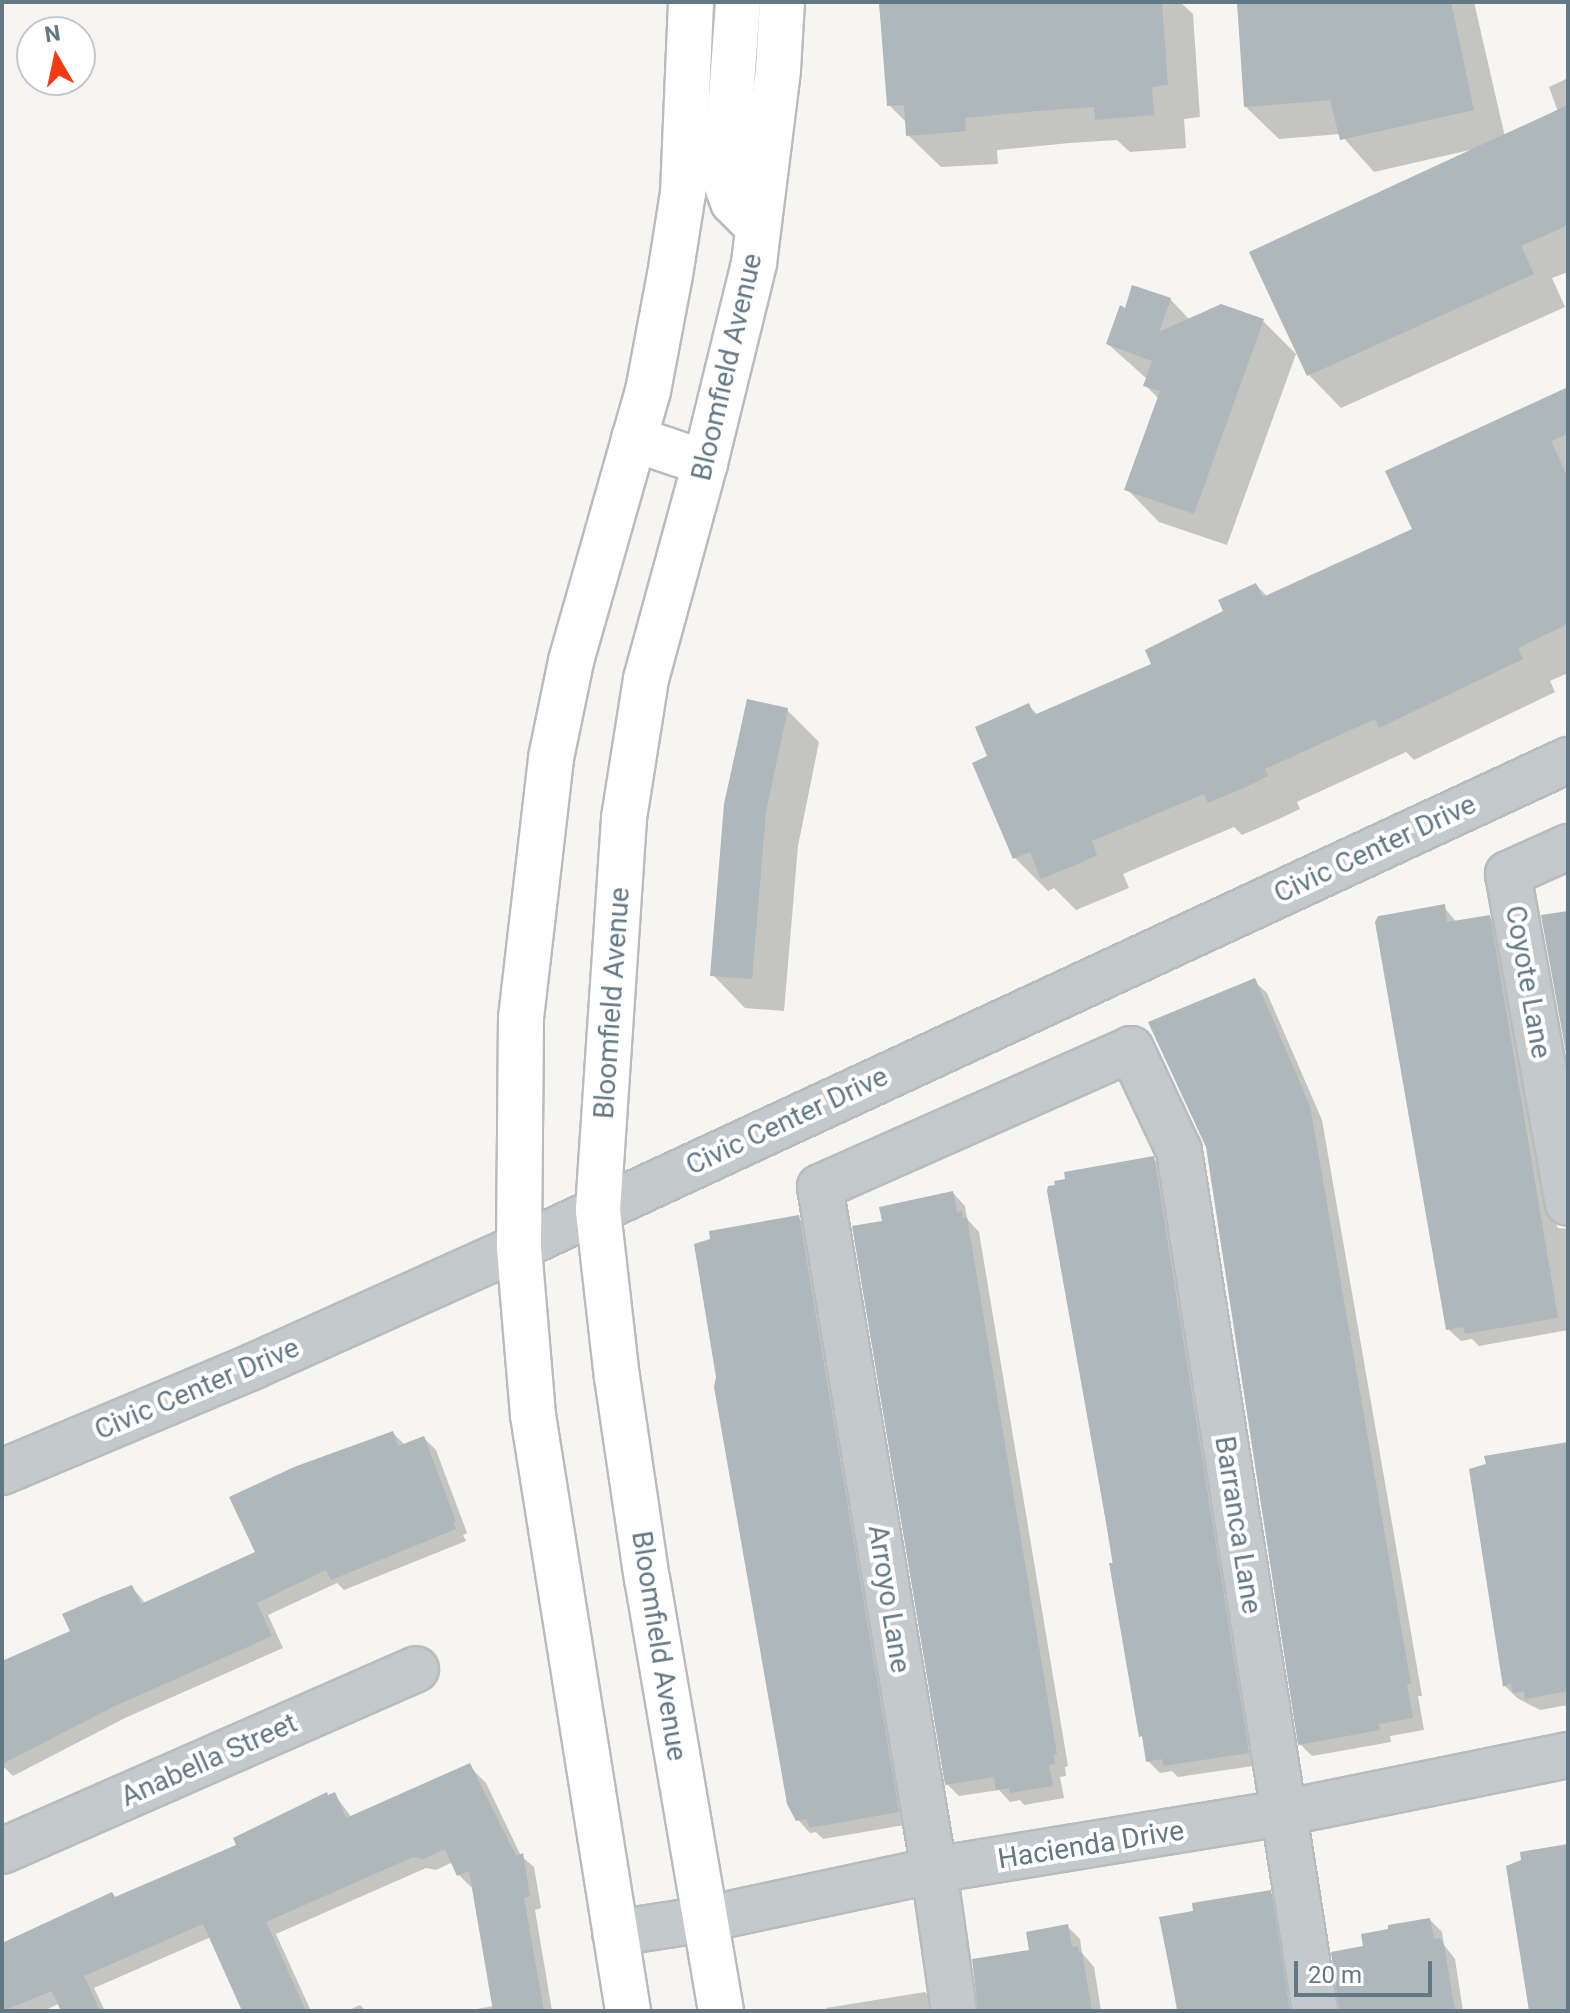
<!DOCTYPE html>
<style>
body{margin:0}
#map{position:relative;width:1570px;height:2013px;overflow:hidden;background:#f6f5f1;font-family:Roboto,sans-serif}
div>[style]{position:absolute}
.shadow>*{inset:0;background:#0003}
.building>*{inset:0;background:#aeb7bb}
.roads{filter:drop-shadow(2px 0 #b7bcbf) drop-shadow(-2px 0 #b7bcbf) drop-shadow(0 2px #b7bcbf) drop-shadow(0 -2px #b7bcbf)}
.minor>*{height:44px;margin:-22px;padding:0 22px;transform-origin:22px;border-radius:22px;background:#c4c9cb}
.major>*{height:44px;margin:-22px;padding:0 22px;transform-origin:22px;border-radius:22px;background:#fff}
span{translate:-50% -50%;white-space:nowrap;text-align:center;line-height:1.15;-webkit-text-stroke:8px #fff;paint-order:stroke}
.street-label{font-size:28px;color:#627885}
.frame{position:absolute;inset:0;border:4px solid #627885;pointer-events:none}
.north{position:absolute;left:16px;top:16px;width:80px;height:80px;box-sizing:border-box;background:#fff;border:2px solid #c0c9ce;border-radius:50%;rotate:351deg;font-size:22px;font-weight:700;line-height:32px;text-align:center;color:#627885}
.north::after{content:'';display:block;margin:auto;width:28px;height:36px;background:#f23b15;clip-path:polygon(50% 0,100% 100%,50% 72%,0 100%)}
.scale{position:absolute;left:1294px;top:1961px;width:138px;height:36px;box-sizing:border-box;border:4px solid #627885;border-top:0;padding-left:10px;font-size:24px;line-height:28px;white-space:nowrap;color:#627885;-webkit-text-stroke:6px #fff;paint-order:stroke}
</style>
<div id="map">
<div class="shadow">
<i style="clip-path:polygon(879px 2px,1180px 2px,1193px 14px,1200px 117px,1184px 119px,1186px 148px,1130px 152px,1117px 140px,1070px 143px,997px 150px,998px 164px,941px 167px,908px 135px,908px 124px,889px 105px)"></i>
<i style="clip-path:polygon(1237px 2px,1474px 2px,1505px 137px,1558px 112px,1549px 87px,1568px 78px,1568px 272px,1552px 278px,1565px 307px,1341px 408px,1309px 375px,1470px 150px,1374px 172px,1340px 134px,1279px 139px,1246px 107px)"></i>
<i style="clip-path:polygon(1170px 299px,1190px 320px,1263px 321px,1296px 354px,1227px 545px,1159px 522px,1127px 489px,1159px 399px,1145px 385px,1147px 379px,1108px 344px,1126px 310px)"></i>
<i style="clip-path:polygon(1568px 389px,1568px 673px,1550px 681px,1555px 692px,1414px 760px,1406px 752px,1297px 802px,1300px 809px,1281px 818px,1242px 835px,1234px 827px,1123px 874px,1129px 888px,1076px 910px,1054px 888px,1048px 891px,1015px 858px,991px 804px,989px 758px,1029px 706px,1038px 715px,1154px 665px,1256px 585px,1268px 597px,1414px 530px)"></i>
<i style="clip-path:polygon(787px 710px,819px 742px,798px 846px,784px 1011px,745px 1008px,713px 975px)"></i>
<i style="clip-path:polygon(1444px 907px,1457px 923px,1489px 917px,1502px 929px,1555px 1222px,1558px 1228px,1568px 1229px,1568px 1330px,1479px 1346px,1472px 1339px,1461px 1341px,1448px 1329px)"></i>
<i style="clip-path:polygon(1254px 981px,1267px 993px,1322px 1120px,1422px 1696px,1418px 1696px,1424px 1730px,1390px 1736px,1391px 1742px,1312px 1756px,1300px 1744px)"></i>
<i style="clip-path:polygon(1153px 1158px,1165px 1171px,1260px 1765px,1178px 1777px,1172px 1771px,1160px 1773px,1148px 1761px,1136px 1711px,1085px 1390px)"></i>
<i style="clip-path:polygon(953px 1193px,965px 1206px,967px 1219px,979px 1232px,1068px 1766px,1065px 1767px,1066px 1776px,1060px 1777px,1064px 1798px,1024px 1805px,1020px 1800px,1010px 1802px,999px 1790px,959px 1796px,947px 1784px,884px 1223px)"></i>
<i style="clip-path:polygon(799px 1218px,811px 1230px,910px 1824px,823px 1839px,816px 1832px,810px 1833px,792px 1813px,716px 1387px)"></i>
<i style="clip-path:polygon(393px 1433px,405px 1445px,424px 1438px,436px 1450px,467px 1533px,463px 1535px,466px 1541px,344px 1590px,337px 1583px,268px 1615px,283px 1648px,125px 1718px,13px 1776px,5px 1768px,2px 1770px,2px 1664px,72px 1632px,132px 1587px,146px 1604px,258px 1553px)"></i>
<i style="clip-path:polygon(1568px 1444px,1568px 1705px,1540px 1710px,1517px 1698px,1505px 1686px,1488px 1465px)"></i>
<i style="clip-path:polygon(469px 1766px,486px 1783px,521px 1856px,534px 1867px,541px 1908px,535px 1910px,552px 2011px,465px 2011px,494px 2006px,474px 1886px,471px 1887px,459px 1875px,453px 1862px,436px 1870px,426px 1868px,276px 1934px,311px 2011px,245px 2011px,211px 1937px,94px 1988px,105px 2011px,61px 2011px,58px 2004px,44px 2011px,2px 2011px,2px 1945px,239px 1846px,329px 1797px,335px 1795px,352px 1818px)"></i>
<i style="clip-path:polygon(1270px 1892px,1282px 1905px,1299px 2011px,1177px 2011px,1161px 1919px)"></i>
<i style="clip-path:polygon(1430px 1920px,1442px 1932px,1444px 1945px,1455px 1959px,1463px 2011px,1340px 2011px,1365px 1948px)"></i>
<i style="clip-path:polygon(1068px 1927px,1080px 1939px,1082px 1953px,1094px 1967px,1101px 2011px,979px 2011px,1032px 1952px)"></i>
<i style="clip-path:polygon(925px 1992px,937px 2004px,939px 2011px,827px 2011px,826px 2008px)"></i>
<i style="clip-path:polygon(360px 2005px,366px 2011px,347px 2011px)"></i>
</div>
<div class="building">
<i style="clip-path:polygon(879px 2px,1162px 2px,1168px 85px,1152px 87px,1154px 115px,1095px 120px,1094px 107px,1036px 111px,965px 118px,966px 131px,906px 136px,904px 105px,887px 106px)"></i>
<i style="clip-path:polygon(1237px 2px,1451px 2px,1474px 110px,1340px 140px,1330px 100px,1244px 107px)"></i>
<i style="clip-path:polygon(1568px 105px,1568px 225px,1521px 246px,1534px 274px,1307px 376px,1249px 252px)"></i>
<i style="clip-path:polygon(1132px 285px,1171px 298px,1159px 332px,1221px 304px,1264px 319px,1194px 514px,1124px 490px,1160px 391px,1143px 386px,1152px 361px,1106px 344px,1120px 305px,1125px 308px)"></i>
<i style="clip-path:polygon(1568px 387px,1568px 434px,1551px 441px,1568px 478px,1568px 624px,1518px 648px,1523px 659px,1379px 728px,1375px 719px,1265px 769px,1268px 776px,1248px 786px,1208px 803px,1204px 794px,1092px 841px,1097px 855px,1078px 864px,1041px 879px,1030px 852px,1013px 859px,972px 763px,987px 756px,975px 727px,1029px 703px,1034px 715px,1151px 664px,1145px 650px,1223px 611px,1218px 600px,1256px 583px,1263px 597px,1412px 529px,1385px 471px)"></i>
<i style="clip-path:polygon(747px 699px,788px 708px,766px 812px,752px 979px,710px 976px,724px 804px)"></i>
<i style="clip-path:polygon(1445px 904px,1447px 922px,1490px 915px,1558px 1318px,1465px 1334px,1463px 1327px,1446px 1330px,1375px 922px,1378px 916px,1385px 915px)"></i>
<i style="clip-path:polygon(1568px 911px,1568px 1064px,1541px 915px)"></i>
<i style="clip-path:polygon(1255px 978px,1310px 1106px,1411px 1684px,1407px 1684px,1413px 1718px,1379px 1724px,1380px 1730px,1298px 1745px,1206px 1147px,1148px 1022px)"></i>
<i style="clip-path:polygon(1154px 1156px,1249px 1753px,1163px 1766px,1162px 1759px,1146px 1762px,1142px 1736px,1139px 1737px,1109px 1563px,1113px 1563px,1109px 1539px,1047px 1191px,1048px 1186px,1055px 1185px,1054px 1181px,1065px 1179px,1064px 1172px)"></i>
<i style="clip-path:polygon(953px 1191px,957px 1212px,962px 1211px,963px 1218px,967px 1217px,1057px 1754px,1054px 1755px,1055px 1764px,1049px 1765px,1053px 1786px,1010px 1793px,1009px 1788px,996px 1790px,994px 1777px,945px 1785px,852px 1226px,882px 1221px,879px 1207px)"></i>
<i style="clip-path:polygon(799px 1215px,899px 1812px,809px 1828px,807px 1819px,796px 1821px,787px 1804px,714px 1387px,716px 1377px,694px 1244px,710px 1239px,709px 1231px)"></i>
<i style="clip-path:polygon(393px 1431px,398px 1446px,424px 1436px,456px 1521px,453px 1522px,456px 1529px,331px 1580px,326px 1570px,257px 1603px,272px 1636px,113px 1707px,2px 1764px,2px 1661px,70px 1631px,62px 1614px,101px 1597px,132px 1585px,141px 1604px,255px 1552px,229px 1497px,294px 1467px)"></i>
<i style="clip-path:polygon(1568px 1442px,1568px 1691px,1525px 1699px,1524px 1691px,1513px 1693px,1511px 1683px,1503px 1687px,1469px 1469px,1486px 1464px,1484px 1456px)"></i>
<i style="clip-path:polygon(470px 1763px,516px 1856px,523px 1853px,530px 1896px,524px 1898px,544px 2011px,493px 2011px,469px 1871px,457px 1876px,445px 1849px,423px 1859px,413px 1857px,266px 1922px,306px 2011px,242px 2011px,203px 1924px,84px 1976px,100px 2011px,61px 2011px,52px 1991px,2px 2011px,2px 1943px,112px 1892px,115px 1897px,236px 1845px,233px 1838px,327px 1792px,328px 1795px,335px 1792px,346px 1818px)"></i>
<i style="clip-path:polygon(1568px 1844px,1568px 2011px,1529px 2011px,1506px 1866px,1521px 1860px,1520px 1852px)"></i>
<i style="clip-path:polygon(1271px 1890px,1290px 2011px,1178px 2011px,1159px 1917px,1193px 1911px,1192px 1903px)"></i>
<i style="clip-path:polygon(1430px 1918px,1434px 1939px,1440px 1938px,1444px 1944px,1455px 2011px,1339px 2011px,1331px 1952px,1363px 1946px,1361px 1934px,1388px 1929px,1388px 1925px)"></i>
<i style="clip-path:polygon(1068px 1924px,1072px 1947px,1078px 1946px,1079px 1953px,1082px 1952px,1092px 2011px,978px 2011px,972px 1959px,1029px 1950px,1026px 1932px)"></i>
</div>
<div class="roads">
<div class="minor">
<i style="left:1568px;top:847px;width:66px;rotate:155.8deg"></i>
<i style="left:1508px;top:874px;width:334px;rotate:79.7deg"></i>
<i style="left:2px;top:1472px;width:273px;rotate:-22.8deg"></i>
<i style="left:254px;top:1366px;width:290px;rotate:-24.2deg"></i>
<i style="left:519px;top:1247px;width:1157px;rotate:-24.9deg"></i>
<i style="left:2px;top:1851px;width:452px;rotate:-23.7deg"></i>
<i style="left:615px;top:1933px;width:92px;rotate:-8.7deg"></i>
<i style="left:706px;top:1919px;width:233px;rotate:-12.1deg"></i>
<i style="left:934px;top:1870px;width:354px;rotate:-9.3deg"></i>
<i style="left:1283px;top:1813px;width:291px;rotate:-11.5deg"></i>
<i style="left:954px;top:2011px;width:142px;rotate:-98.1deg"></i>
<i style="left:934px;top:1870px;width:692px;rotate:-99.48deg"></i>
<i style="left:820px;top:1187px;width:340px;rotate:-23.9deg"></i>
<i style="left:1131px;top:1049px;width:113px;rotate:64.8deg"></i>
<i style="left:1179px;top:1151px;width:871px;rotate:81.01deg"></i>
</div>
<div class="major">
<i style="left:738px;top:2px;width:179px;rotate:94.2deg"></i>
<i style="left:725px;top:181px;width:22px;rotate:69deg"></i>
<i style="left:733px;top:202px;width:35px;rotate:45deg"></i>
<i style="left:634px;top:439px;width:75px;rotate:18.7deg"></i>
<i style="left:628px;top:2011px;width:604px;rotate:-99.06deg"></i>
<i style="left:533px;top:1415px;width:169px;rotate:-94.8deg"></i>
<i style="left:519px;top:1247px;width:229px;rotate:-89.5deg"></i>
<i style="left:521px;top:1018px;width:262px;rotate:-83.4deg"></i>
<i style="left:551px;top:758px;width:99px;rotate:-78.3deg"></i>
<i style="left:571px;top:661px;width:281px;rotate:-74.1deg"></i>
<i style="left:648px;top:391px;width:118px;rotate:-79.3deg"></i>
<i style="left:670px;top:275px;width:83px;rotate:-81deg"></i>
<i style="left:683px;top:193px;width:191px;rotate:-87.6deg"></i>
<i style="left:721px;top:2011px;width:437px;rotate:-99.7deg"></i>
<i style="left:647px;top:1580px;width:204px;rotate:-98.4deg"></i>
<i style="left:617px;top:1378px;width:169px;rotate:-96.5deg"></i>
<i style="left:598px;top:1210px;width:393px;rotate:-86.2deg"></i>
<i style="left:624px;top:818px;width:141px;rotate:-81deg"></i>
<i style="left:646px;top:679px;width:224px;rotate:-74.7deg"></i>
<i style="left:705px;top:463px;width:206px;rotate:-76.2deg"></i>
<i style="left:754px;top:263px;width:195px;rotate:-82.9deg"></i>
<i style="left:778px;top:69px;width:67px;rotate:-86.6deg"></i>
</div>
</div>
<div class="street-label">
<span style="left:727px;top:367px;rotate:-77deg">Bloomfield Avenue</span>
<span style="left:1375px;top:849px;rotate:-25deg">Civic Center Drive</span>
<span style="left:1528px;top:982px;rotate:80deg">Coyote Lane</span>
<span style="left:612px;top:1003px;rotate:-86deg">Bloomfield Avenue</span>
<span style="left:787px;top:1121px;rotate:-25deg">Civic Center Drive</span>
<span style="left:197px;top:1389px;rotate:-23deg">Civic Center Drive</span>
<span style="left:1238px;top:1525px;rotate:81deg">Barranca Lane</span>
<span style="left:889px;top:1599px;rotate:81deg">Arroyo Lane</span>
<span style="left:659px;top:1646px;rotate:81deg">Bloomfield Avenue</span>
<span style="left:209px;top:1760px;rotate:-24deg">Anabella Street</span>
<span style="left:1091px;top:1845px;rotate:-9deg">Hacienda Drive</span>
</div>
<div class="frame"></div>
<div class="north">N</div>
<div class="scale">20 m</div>
</div>
